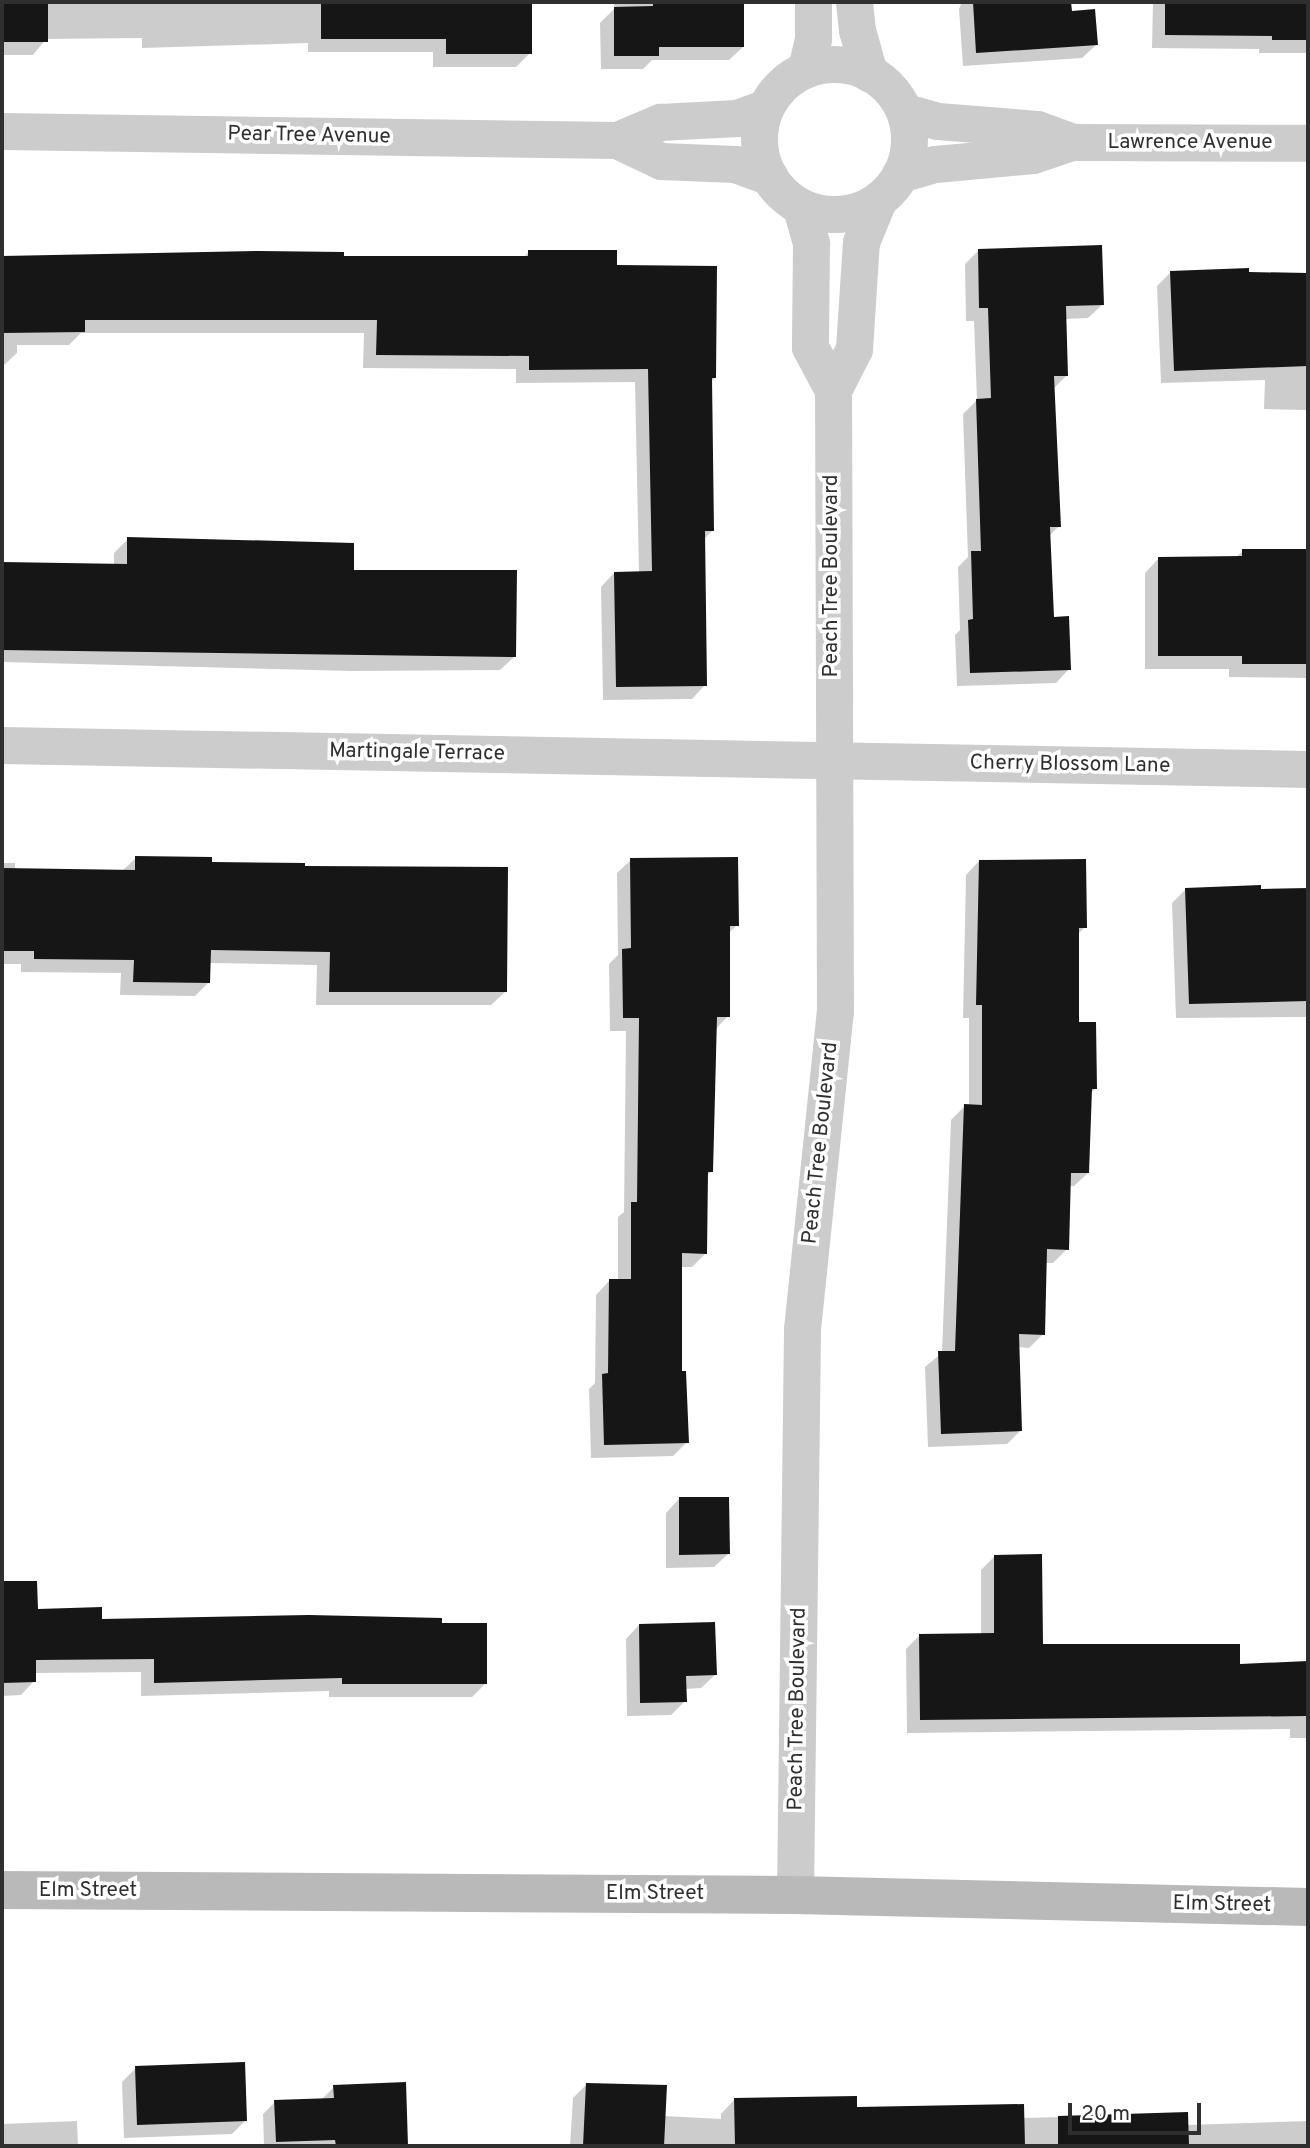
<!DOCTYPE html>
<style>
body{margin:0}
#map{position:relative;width:1310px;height:2148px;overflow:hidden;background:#fff;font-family:Overpass,sans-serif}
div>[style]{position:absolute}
.shadow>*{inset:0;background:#0003}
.building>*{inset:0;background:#161616}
.minor>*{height:37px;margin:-18.5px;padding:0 18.5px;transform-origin:18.5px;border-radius:18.5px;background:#ccc}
.minor>.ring{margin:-18.5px;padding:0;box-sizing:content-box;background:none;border:37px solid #ccc;border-radius:50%}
.secondary>*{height:38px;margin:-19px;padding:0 19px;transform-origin:19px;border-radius:19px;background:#b9b9b9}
span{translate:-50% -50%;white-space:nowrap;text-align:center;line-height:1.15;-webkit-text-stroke:7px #fff;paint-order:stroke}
.street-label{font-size:21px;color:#2f2f2f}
.frame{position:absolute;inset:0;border:4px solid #2f2f2f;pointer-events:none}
.scale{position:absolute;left:1068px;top:2103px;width:133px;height:32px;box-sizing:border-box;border:4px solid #2f2f2f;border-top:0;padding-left:9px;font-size:21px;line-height:24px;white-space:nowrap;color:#2f2f2f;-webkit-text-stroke:5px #fff;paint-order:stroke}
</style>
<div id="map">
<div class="shadow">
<i style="clip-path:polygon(2px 2px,530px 2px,530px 53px,516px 67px,433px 67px,433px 52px,308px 52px,308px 43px,142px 48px,142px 38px,46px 39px,33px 55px,2px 55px)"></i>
<i style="clip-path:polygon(613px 2px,742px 2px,743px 47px,729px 60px,652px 60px,643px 69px,601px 69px,600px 23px,615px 8px)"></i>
<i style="clip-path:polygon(962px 2px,1070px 2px,1070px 13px,1096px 45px,1082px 58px,963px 66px,959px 9px)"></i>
<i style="clip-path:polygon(1153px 2px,1308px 2px,1308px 53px,1259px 53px,1259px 49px,1152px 48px)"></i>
<i style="clip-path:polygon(979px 250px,1102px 305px,1088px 318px,1065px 319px,1067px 375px,1053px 389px,1059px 526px,1049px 536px,1052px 618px,1069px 669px,1056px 683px,957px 686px,955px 635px,960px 630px,958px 567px,968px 557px,963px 414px,977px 400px,974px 321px,966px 321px,965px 264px)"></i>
<i style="clip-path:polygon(529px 252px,615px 267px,715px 378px,711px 382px,712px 531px,703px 540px,705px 685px,692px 699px,603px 700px,601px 587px,614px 573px,639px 573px,635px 382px,516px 383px,516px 369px,363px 368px,364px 333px,81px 333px,69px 345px,17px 345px,17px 353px,2px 367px,2px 257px,259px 253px,342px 258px,524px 257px)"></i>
<i style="clip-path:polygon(1171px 272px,1308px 275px,1308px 410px,1264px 409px,1265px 380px,1161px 383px,1157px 286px)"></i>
<i style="clip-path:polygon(128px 539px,267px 541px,267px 543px,352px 572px,514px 657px,500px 670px,352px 671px,2px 662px,2px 564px,114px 565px,114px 553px)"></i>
<i style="clip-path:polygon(1243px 551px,1308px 551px,1308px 678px,1229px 677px,1229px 669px,1145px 669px,1145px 573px,1158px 559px,1235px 558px)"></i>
<i style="clip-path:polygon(136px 858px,210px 864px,505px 992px,491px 1005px,316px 1005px,317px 965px,209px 963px,209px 982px,195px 996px,120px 995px,121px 973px,21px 972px,21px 964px,2px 964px,2px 863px,15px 863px,15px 870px,122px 871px)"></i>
<i style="clip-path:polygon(631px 860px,737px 925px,728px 934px,728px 1016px,715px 1030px,712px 1171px,706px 1176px,706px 1253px,692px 1267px,681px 1267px,681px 1373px,687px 1442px,673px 1456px,591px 1458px,589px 1389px,595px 1383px,596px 1295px,609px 1281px,618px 1281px,618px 1217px,624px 1212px,626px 1031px,610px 1031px,609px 964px,618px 955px,617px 873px)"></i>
<i style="clip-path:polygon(979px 861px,1085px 927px,1077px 935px,1077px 1024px,1095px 1089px,1090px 1094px,1088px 1173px,1074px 1186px,1069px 1186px,1067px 1249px,1053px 1263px,1045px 1263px,1043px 1334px,1029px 1348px,1018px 1347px,1021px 1430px,1007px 1444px,928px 1447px,925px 1367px,942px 1353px,951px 1120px,965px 1106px,969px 1106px,969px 1018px,963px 1018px,966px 875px)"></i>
<i style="clip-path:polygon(1186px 889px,1308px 891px,1308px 1017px,1176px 1018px,1172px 903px)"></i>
<i style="clip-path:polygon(679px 1499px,728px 1554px,714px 1567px,666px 1568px,666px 1513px)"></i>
<i style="clip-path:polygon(995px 1556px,1041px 1645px,1238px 1665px,1308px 1663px,1308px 1738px,1290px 1738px,1290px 1729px,907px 1733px,906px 1649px,920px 1635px,981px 1635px,981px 1570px)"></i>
<i style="clip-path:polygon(36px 1582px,36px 1610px,100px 1621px,441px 1625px,486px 1683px,472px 1697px,329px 1697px,329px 1691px,141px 1696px,141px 1672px,34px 1673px,34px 1681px,21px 1695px,2px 1696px,2px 1583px)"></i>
<i style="clip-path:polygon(639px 1625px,715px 1675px,701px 1688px,685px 1689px,685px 1701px,671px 1715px,627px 1716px,626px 1639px)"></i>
<i style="clip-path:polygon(136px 2068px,246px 2120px,232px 2134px,124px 2138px,122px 2082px)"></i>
<i style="clip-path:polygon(404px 2084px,406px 2146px,264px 2146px,263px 2114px,275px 2102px,322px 2099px,334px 2087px)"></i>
<i style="clip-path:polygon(586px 2085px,664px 2116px,721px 2119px,721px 2114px,734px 2100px,1022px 2118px,1186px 2114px,1187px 2125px,1308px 2121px,1308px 2146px,570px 2146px,573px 2098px)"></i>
<i style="clip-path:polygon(77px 2121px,78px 2146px,2px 2146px,2px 2124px)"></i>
</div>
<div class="building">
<i style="clip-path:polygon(2px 2px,48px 2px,48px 42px,2px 42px)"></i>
<i style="clip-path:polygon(321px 2px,532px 2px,532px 54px,446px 54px,446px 39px,321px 39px)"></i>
<i style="clip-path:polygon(653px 2px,744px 2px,744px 47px,659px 47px,659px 56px,614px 56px,614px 7px,653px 6px)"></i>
<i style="clip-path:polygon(973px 2px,1071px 2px,1072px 11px,1095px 9px,1098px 45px,976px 53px)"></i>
<i style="clip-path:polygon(1165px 2px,1308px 2px,1308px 40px,1272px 40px,1272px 36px,1165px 35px)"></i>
<i style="clip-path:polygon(1102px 245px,1104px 305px,1066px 306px,1068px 376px,1054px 376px,1061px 527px,1050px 527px,1054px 617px,1069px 616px,1071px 670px,970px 673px,968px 620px,973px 619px,971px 551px,981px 551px,976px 399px,991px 398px,988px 308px,979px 308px,978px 249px)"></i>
<i style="clip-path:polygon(528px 250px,617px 250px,617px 265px,717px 266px,716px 378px,712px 378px,714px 531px,705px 531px,707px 686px,616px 687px,614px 572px,652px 571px,648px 369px,529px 370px,529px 356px,376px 355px,377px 320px,85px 320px,85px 332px,2px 333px,2px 256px,259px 251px,344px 252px,344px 256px,528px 256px)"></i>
<i style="clip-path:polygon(1249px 268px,1249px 272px,1308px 273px,1308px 366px,1174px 371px,1170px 271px)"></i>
<i style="clip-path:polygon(127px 537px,354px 543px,354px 570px,517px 570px,516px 657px,2px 650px,2px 562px,127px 564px)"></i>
<i style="clip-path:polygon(1242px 549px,1308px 549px,1308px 664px,1242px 664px,1242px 656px,1158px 656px,1158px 557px,1242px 556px)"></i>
<i style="clip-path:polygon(135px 856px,212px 857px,212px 862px,305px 863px,305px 866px,508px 867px,507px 992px,329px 992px,330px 952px,211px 950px,210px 983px,133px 982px,134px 960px,34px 959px,34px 951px,2px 951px,2px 868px,135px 870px)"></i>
<i style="clip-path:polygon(738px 857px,739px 926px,730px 926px,730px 1017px,717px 1017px,713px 1172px,708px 1172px,707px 1254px,682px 1253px,682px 1371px,686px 1371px,689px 1443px,604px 1445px,602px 1374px,608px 1373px,609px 1279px,631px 1279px,631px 1202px,637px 1202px,639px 1018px,623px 1018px,622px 949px,631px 948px,630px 858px)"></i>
<i style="clip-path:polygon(1086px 859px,1087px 928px,1079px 928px,1079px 1022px,1096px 1022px,1097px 1089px,1092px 1089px,1089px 1173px,1071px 1173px,1069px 1250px,1047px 1249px,1045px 1335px,1019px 1334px,1022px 1431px,941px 1434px,938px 1351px,955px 1351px,964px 1104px,982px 1105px,982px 1005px,976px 1005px,979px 860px)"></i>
<i style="clip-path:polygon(1261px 885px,1261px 889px,1308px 888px,1308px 1001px,1189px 1004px,1185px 888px)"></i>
<i style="clip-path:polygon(679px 1497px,729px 1497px,730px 1554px,679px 1555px)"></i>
<i style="clip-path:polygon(1042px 1554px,1043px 1644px,1240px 1644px,1240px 1664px,1308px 1661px,1308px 1716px,920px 1720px,919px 1634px,994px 1633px,994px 1555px)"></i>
<i style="clip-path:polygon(2px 1581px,37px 1581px,38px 1609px,102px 1607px,102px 1619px,309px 1615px,442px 1618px,442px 1623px,487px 1623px,487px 1684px,342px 1684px,342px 1678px,154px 1683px,154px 1659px,36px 1660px,36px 1682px,2px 1683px)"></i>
<i style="clip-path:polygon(715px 1622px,717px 1675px,686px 1676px,687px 1702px,640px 1703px,639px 1624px)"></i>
<i style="clip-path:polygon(245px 2062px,247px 2121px,137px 2125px,135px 2066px)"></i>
<i style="clip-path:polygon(406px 2082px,408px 2146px,336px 2146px,335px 2140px,276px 2142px,274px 2100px,334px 2098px,333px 2085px)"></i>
<i style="clip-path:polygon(586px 2083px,667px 2085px,664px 2146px,583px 2146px)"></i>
<i style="clip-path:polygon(857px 2096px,857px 2107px,1024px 2104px,1025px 2146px,735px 2146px,734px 2098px)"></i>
<i style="clip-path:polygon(1188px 2112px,1189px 2146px,1058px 2146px,1058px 2116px)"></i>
</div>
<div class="minor">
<i style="left:854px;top:2px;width:28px;rotate:84deg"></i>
<i style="left:857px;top:30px;width:45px;rotate:74.4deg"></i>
<i class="ring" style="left:759px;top:64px;width:113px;height:113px"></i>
<i style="left:806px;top:69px;width:31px;rotate:-77deg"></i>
<i style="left:813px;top:39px;width:37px;rotate:-90deg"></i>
<i style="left:906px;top:112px;width:33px;rotate:16deg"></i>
<i style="left:938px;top:121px;width:99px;rotate:4.6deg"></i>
<i style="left:1037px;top:129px;width:37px;rotate:20deg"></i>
<i style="left:2px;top:131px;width:615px;rotate:0.84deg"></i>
<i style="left:617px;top:140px;width:47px;rotate:-22.7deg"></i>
<i style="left:660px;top:122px;width:77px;rotate:-3deg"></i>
<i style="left:737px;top:118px;width:29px;rotate:-20deg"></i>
<i style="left:617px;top:140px;width:49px;rotate:25.5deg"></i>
<i style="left:661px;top:161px;width:74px;rotate:2.3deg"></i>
<i style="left:735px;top:164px;width:37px;rotate:20deg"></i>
<i style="left:900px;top:174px;width:36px;rotate:-16deg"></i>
<i style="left:935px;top:164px;width:98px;rotate:-5.2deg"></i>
<i style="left:1033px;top:155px;width:41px;rotate:-18.4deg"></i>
<i style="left:1072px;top:142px;width:236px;rotate:0.2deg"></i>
<i style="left:801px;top:208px;width:37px;rotate:74deg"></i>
<i style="left:811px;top:244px;width:103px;rotate:90.6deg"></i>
<i style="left:810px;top:347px;width:49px;rotate:61.9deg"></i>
<i style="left:2px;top:745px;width:1306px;rotate:1.05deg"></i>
<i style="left:795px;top:1895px;width:566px;rotate:-89.29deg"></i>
<i style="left:802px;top:1329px;width:319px;rotate:-84.1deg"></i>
<i style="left:835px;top:1012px;width:622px;rotate:-90.18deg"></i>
<i style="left:833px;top:390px;width:46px;rotate:-62.9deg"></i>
<i style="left:854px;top:349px;width:107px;rotate:-86.3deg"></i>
<i style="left:861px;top:242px;width:42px;rotate:-67.7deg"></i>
</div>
<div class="secondary">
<i style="left:2px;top:1890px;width:793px;rotate:0.36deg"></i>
<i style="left:795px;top:1895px;width:513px;rotate:1.34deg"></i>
</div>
<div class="street-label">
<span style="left:309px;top:136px;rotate:1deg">Pear Tree Avenue</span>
<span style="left:1190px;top:143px">Lawrence Avenue</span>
<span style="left:832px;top:576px;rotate:-90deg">Peach Tree Boulevard</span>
<span style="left:417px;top:753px;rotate:1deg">Martingale Terrace</span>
<span style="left:1070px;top:765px;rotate:1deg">Cherry Blossom Lane</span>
<span style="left:821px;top:1143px;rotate:-84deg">Peach Tree Boulevard</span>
<span style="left:798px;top:1709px;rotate:-89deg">Peach Tree Boulevard</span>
<span style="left:88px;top:1891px">Elm Street</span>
<span style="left:655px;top:1894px">Elm Street</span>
<span style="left:1222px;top:1905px;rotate:1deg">Elm Street</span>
</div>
<div class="frame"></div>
<div class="scale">20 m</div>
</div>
